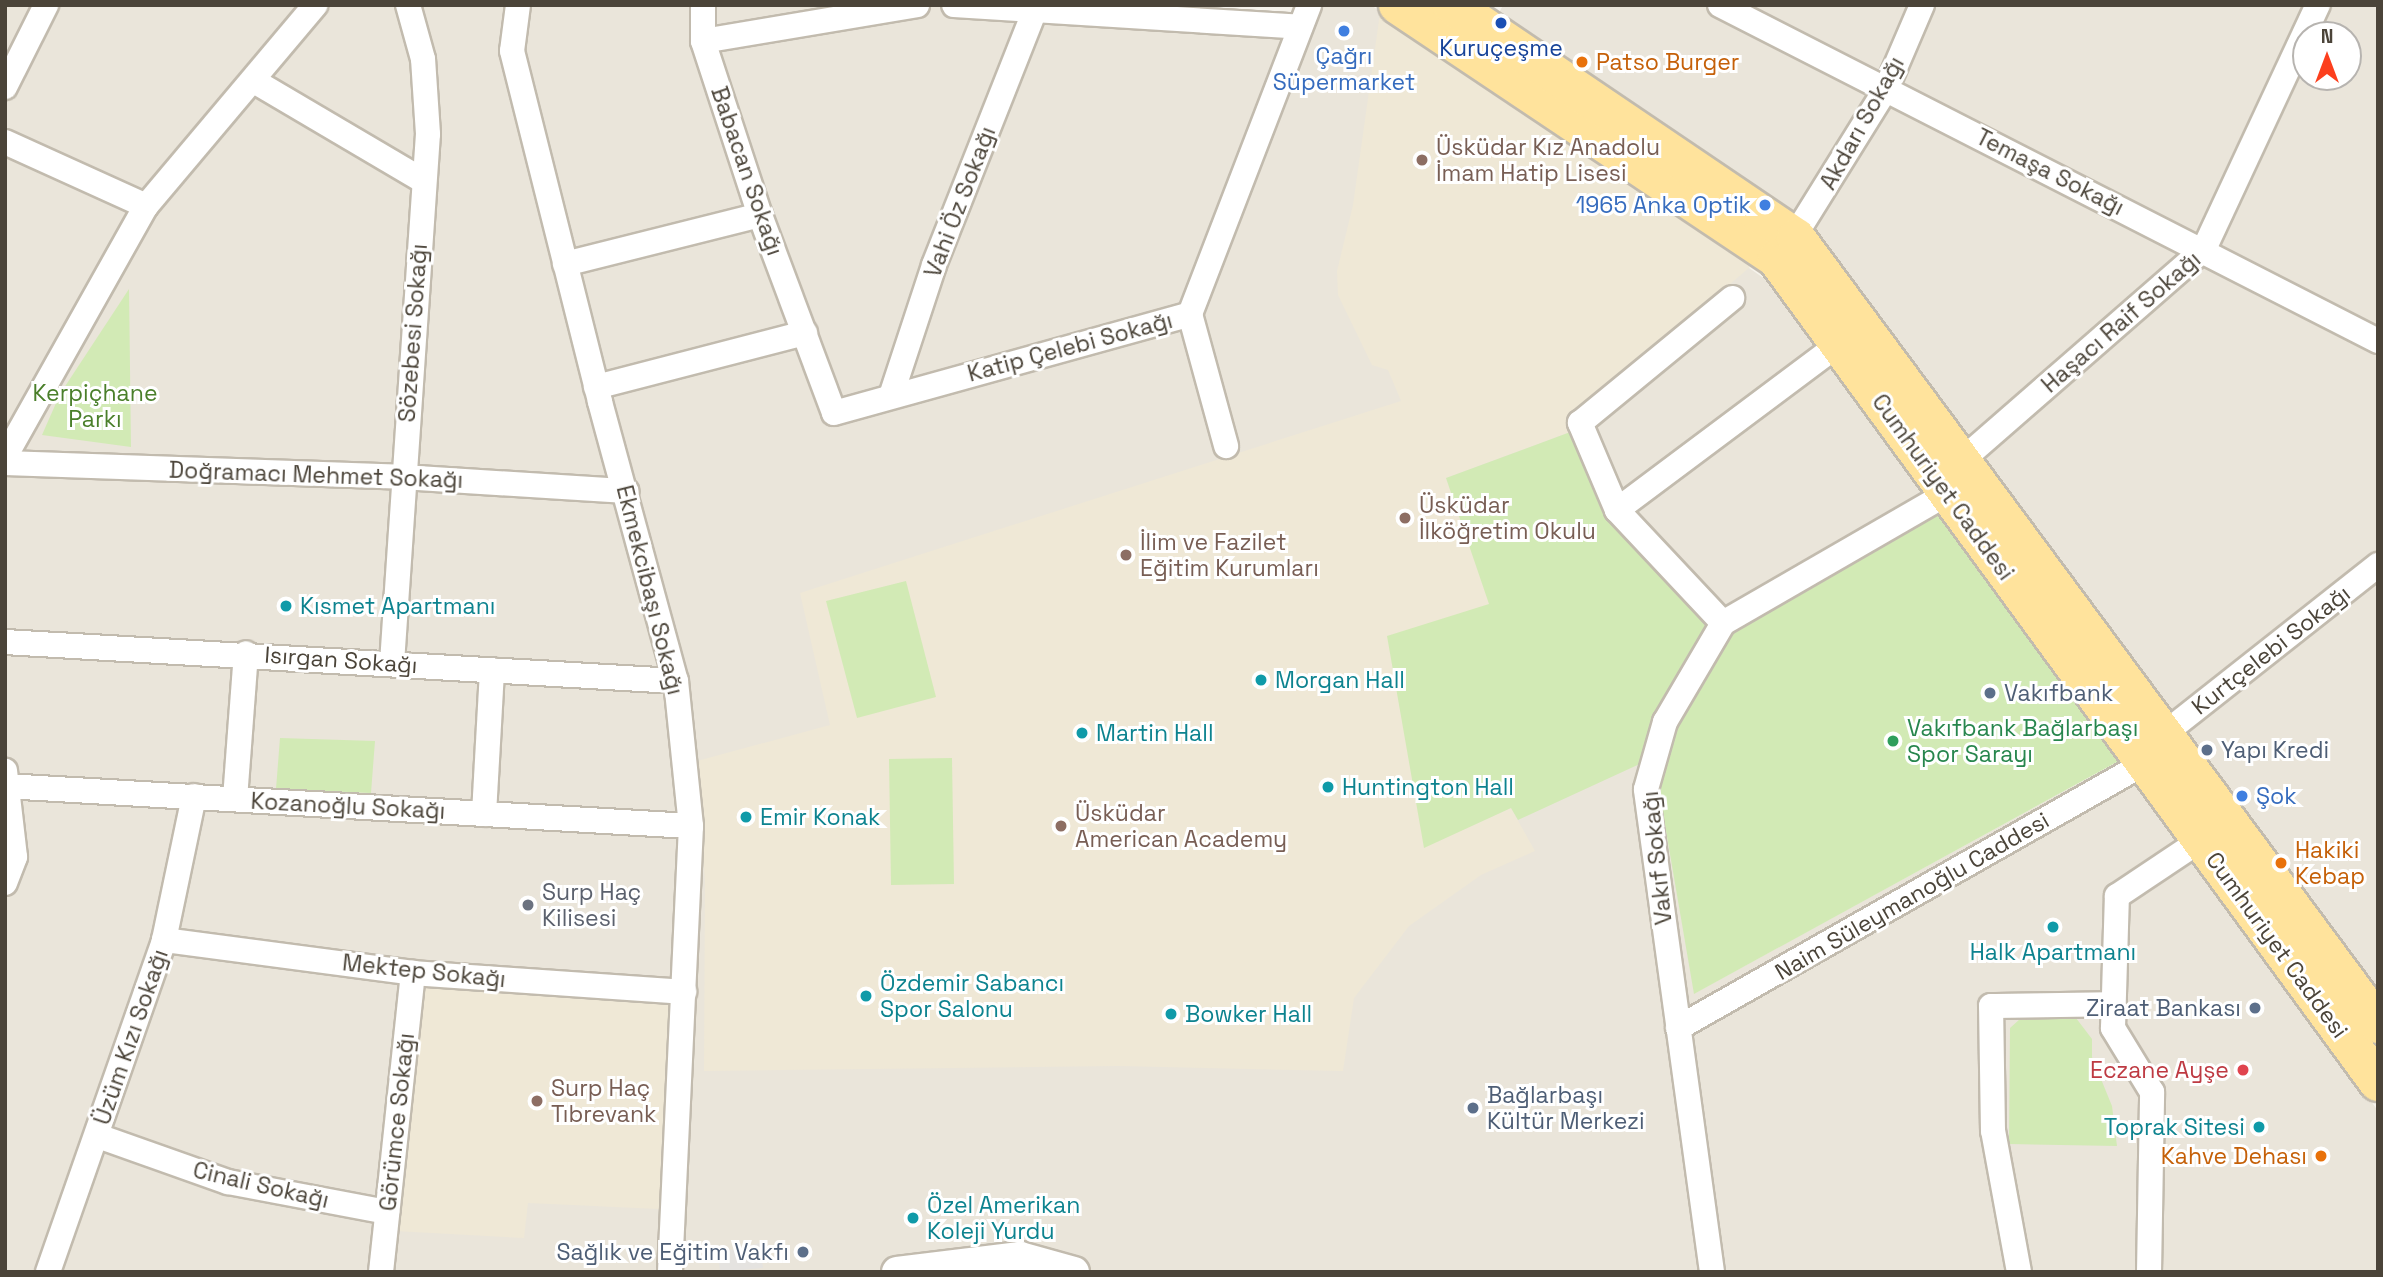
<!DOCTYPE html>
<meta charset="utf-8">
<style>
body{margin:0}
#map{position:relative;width:2383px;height:1277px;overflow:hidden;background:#f6f3ec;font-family:"Space Grotesk",sans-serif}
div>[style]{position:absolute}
.residential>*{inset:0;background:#eae5da}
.education>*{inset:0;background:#efe8d6}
.green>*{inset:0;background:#d2eab5}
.parking>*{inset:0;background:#e5e3e0}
.roads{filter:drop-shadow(2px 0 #c2bbae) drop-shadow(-2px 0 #c2bbae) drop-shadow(0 2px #c2bbae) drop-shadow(0 -2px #c2bbae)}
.minor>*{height:24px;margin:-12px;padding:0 12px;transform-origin:12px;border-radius:12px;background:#fff}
.tertiary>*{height:30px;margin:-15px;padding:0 15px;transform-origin:15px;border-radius:15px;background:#fff}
.primary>*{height:38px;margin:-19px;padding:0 19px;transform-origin:19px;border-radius:19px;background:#ffe39c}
.dots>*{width:19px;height:19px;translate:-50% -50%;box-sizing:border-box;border:4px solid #fff;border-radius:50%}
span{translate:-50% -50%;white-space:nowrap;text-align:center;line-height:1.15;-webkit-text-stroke:6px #fff;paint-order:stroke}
.transit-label{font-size:23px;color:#164399}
.shop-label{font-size:23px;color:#366cbe}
.right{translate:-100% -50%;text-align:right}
.left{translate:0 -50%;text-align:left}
.food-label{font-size:23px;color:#c56008}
.street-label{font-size:23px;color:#4b4439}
.education-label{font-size:23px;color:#785e54}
.park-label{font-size:23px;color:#4a7f2a}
.culture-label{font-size:23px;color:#0d838f}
.service-label{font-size:23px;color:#4e5e75}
.leisure-label{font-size:23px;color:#27864d}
.worship-label{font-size:23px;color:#5b616d}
.health-label{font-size:23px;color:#be3a42}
.frame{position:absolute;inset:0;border:7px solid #4b4439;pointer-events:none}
.north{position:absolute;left:2292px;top:21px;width:70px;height:70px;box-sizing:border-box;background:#fff;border:2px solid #b7b4b0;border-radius:50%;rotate:0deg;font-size:19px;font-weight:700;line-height:28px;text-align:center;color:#4b4439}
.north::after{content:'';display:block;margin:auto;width:24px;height:32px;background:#fc3f1d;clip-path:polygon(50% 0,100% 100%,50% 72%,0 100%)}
</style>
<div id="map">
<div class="residential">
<i style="clip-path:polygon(5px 5px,1013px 5px,1291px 21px,1298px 5px,1371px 5px,1775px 286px,1947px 508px,1727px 637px,1695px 993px,2126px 757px,2378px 1111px,2378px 1272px,5px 1272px)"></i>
<i style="clip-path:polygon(evenodd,1503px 5px,2378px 5px,2378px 1001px,1810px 229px,1498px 15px,1503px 5px,2306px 35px,2348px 35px,2348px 77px,2306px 77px,2306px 35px)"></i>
</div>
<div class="education">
<i style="clip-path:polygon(1380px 13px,1750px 267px,1569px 421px,1573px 431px,1446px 478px,1490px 604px,1424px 847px,1511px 808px,1535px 851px,1481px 875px,1409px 926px,1354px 998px,1343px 1071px,1118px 1066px,704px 1071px,705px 881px,697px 761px,830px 725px,800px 593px,1401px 401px,1388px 370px,1372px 365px,1338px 295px,1337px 271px,1353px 205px)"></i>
<i style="clip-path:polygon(421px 981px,672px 999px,659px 1209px,528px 1203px,524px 1238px,395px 1231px)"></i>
</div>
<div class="green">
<i style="clip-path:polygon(129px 289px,131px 447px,42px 435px,60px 394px)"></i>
<i style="clip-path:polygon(1573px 431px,1715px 624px,1644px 762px,1518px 820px,1511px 808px,1424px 848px,1387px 636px,1489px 604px,1446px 478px)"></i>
<i style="clip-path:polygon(1947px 508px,2126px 757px,1694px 994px,1659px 790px,1674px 726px,1727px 637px)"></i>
<i style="clip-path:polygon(906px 581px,936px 697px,857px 718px,826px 601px)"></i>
<i style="clip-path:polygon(280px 738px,375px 741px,371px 793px,276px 789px)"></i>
<i style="clip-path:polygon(952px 758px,954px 884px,891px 885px,889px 759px)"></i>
<i style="clip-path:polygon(2076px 1018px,2092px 1039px,2092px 1057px,2112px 1106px,2117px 1146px,2009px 1144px,2010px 1028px,2020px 1019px)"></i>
</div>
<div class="parking">
<i style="clip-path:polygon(760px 1243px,763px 1268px,720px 1272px,718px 1253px)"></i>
</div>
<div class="roads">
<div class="minor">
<i style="left:518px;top:5px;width:46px;rotate:97.4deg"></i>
<i style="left:512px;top:51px;width:362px;rotate:75.9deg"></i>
<i style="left:600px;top:402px;width:289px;rotate:74.8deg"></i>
<i style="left:676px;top:681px;width:146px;rotate:84.1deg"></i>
<i style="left:691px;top:826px;width:446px;rotate:92.7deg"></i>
<i style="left:703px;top:5px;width:36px;rotate:90deg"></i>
<i style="left:703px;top:41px;width:183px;rotate:71.9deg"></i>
<i style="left:760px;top:215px;width:211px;rotate:69.5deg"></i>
<i style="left:834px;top:413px;width:370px;rotate:-15.5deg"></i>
<i style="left:1190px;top:314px;width:331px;rotate:-68.9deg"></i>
<i style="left:954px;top:5px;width:347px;rotate:3.6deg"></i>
<i style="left:1720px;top:5px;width:739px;rotate:27.05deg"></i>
<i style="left:703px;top:41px;width:217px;rotate:-9.5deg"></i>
<i style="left:254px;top:81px;width:197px;rotate:30.5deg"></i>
<i style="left:5px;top:87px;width:92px;rotate:-63.4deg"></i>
<i style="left:5px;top:142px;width:155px;rotate:24.4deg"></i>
<i style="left:1787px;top:248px;width:187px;rotate:-58.1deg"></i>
<i style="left:1886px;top:89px;width:91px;rotate:-66.8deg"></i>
<i style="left:565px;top:264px;width:201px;rotate:-14.1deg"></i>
<i style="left:1190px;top:314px;width:137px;rotate:74.7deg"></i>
<i style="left:596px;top:387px;width:216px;rotate:-14.5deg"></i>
<i style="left:891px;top:396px;width:138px;rotate:-71.8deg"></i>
<i style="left:934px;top:265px;width:274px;rotate:-68.4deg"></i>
<i style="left:5px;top:457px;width:288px;rotate:-60.7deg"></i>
<i style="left:146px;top:206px;width:263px;rotate:-49.9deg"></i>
<i style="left:1961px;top:461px;width:322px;rotate:-41.1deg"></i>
<i style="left:2204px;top:249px;width:269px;rotate:-65deg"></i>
<i style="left:5px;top:463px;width:397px;rotate:2deg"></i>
<i style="left:402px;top:477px;width:225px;rotate:3.6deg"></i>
<i style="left:1617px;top:510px;width:277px;rotate:-36.8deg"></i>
<i style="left:1723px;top:623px;width:155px;rotate:-133.2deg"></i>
<i style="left:1617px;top:510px;width:95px;rotate:-113deg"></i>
<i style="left:1580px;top:423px;width:197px;rotate:-39.4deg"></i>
<i style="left:5px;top:642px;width:672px;rotate:3.33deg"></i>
<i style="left:392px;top:663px;width:530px;rotate:-86.11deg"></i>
<i style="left:428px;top:134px;width:75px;rotate:-93.8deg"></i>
<i style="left:423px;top:59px;width:56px;rotate:-105.5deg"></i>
<i style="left:2164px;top:734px;width:273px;rotate:-38.3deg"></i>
<i style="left:5px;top:786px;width:687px;rotate:3.34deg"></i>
<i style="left:235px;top:799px;width:146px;rotate:-85.7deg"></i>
<i style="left:484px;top:814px;width:144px;rotate:-86.8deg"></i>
<i style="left:5px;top:883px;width:28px;rotate:-69deg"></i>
<i style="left:15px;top:857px;width:87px;rotate:-96.6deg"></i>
<i style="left:164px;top:940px;width:251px;rotate:7.5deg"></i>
<i style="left:413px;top:973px;width:272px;rotate:4deg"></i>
<i style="left:1678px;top:1028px;width:537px;rotate:-29.57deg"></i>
<i style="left:98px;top:1136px;width:138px;rotate:19.5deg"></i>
<i style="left:228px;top:1182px;width:162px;rotate:10.7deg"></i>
<i style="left:48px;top:1272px;width:352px;rotate:-70.7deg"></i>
<i style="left:164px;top:940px;width:147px;rotate:-78.2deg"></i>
<i style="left:381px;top:1272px;width:301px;rotate:-83.9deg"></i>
<i style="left:1712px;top:1272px;width:487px;rotate:-97.8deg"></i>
<i style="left:1646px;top:789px;width:70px;rotate:-74.2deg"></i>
<i style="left:1665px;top:722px;width:115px;rotate:-59.6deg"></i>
<i style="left:1723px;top:623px;width:272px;rotate:-30deg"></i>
<i style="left:2019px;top:1272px;width:143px;rotate:-100.4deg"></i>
<i style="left:1993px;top:1131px;width:125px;rotate:-90.9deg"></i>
<i style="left:1991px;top:1006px;width:122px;rotate:-0.9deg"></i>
<i style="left:2149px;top:1272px;width:180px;rotate:-89deg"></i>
<i style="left:2152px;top:1092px;width:75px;rotate:-121.4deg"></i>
<i style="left:2113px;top:1028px;width:132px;rotate:-88.3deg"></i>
<i style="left:2117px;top:896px;width:101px;rotate:-33.7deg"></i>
</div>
<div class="tertiary">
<i style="left:897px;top:1272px;width:124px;rotate:-7deg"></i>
<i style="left:1020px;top:1257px;width:56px;rotate:15.5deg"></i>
</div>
<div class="primary">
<i style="left:1398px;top:5px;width:456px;rotate:33.8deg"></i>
<i style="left:1777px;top:259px;width:1019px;rotate:53.86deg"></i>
<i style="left:1452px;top:5px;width:415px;rotate:34.1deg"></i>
<i style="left:1796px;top:238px;width:978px;rotate:53.48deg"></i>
</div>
</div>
<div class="dots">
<i style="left:1501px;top:23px;background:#1a4fb4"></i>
<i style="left:1344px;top:31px;background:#3f7fe0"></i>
<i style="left:1582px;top:62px;background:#e8710a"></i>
<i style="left:1422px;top:160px;background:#8d6e63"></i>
<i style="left:1765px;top:205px;background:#3f7fe0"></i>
<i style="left:1405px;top:518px;background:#8d6e63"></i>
<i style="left:1126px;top:555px;background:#8d6e63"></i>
<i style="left:286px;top:606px;background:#0f9aa8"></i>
<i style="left:1261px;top:680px;background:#0f9aa8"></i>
<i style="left:1990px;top:693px;background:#5c6f8a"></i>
<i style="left:1082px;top:733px;background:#0f9aa8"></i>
<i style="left:1893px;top:741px;background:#2e9e5b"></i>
<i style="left:2207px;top:750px;background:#5c6f8a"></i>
<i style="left:1328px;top:787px;background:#0f9aa8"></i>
<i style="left:2242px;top:796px;background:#3f7fe0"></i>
<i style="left:746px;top:817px;background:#0f9aa8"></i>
<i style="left:1061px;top:826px;background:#8d6e63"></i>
<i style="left:2281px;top:863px;background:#e8710a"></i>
<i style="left:528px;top:905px;background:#6b7280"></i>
<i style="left:2053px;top:927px;background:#0f9aa8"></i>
<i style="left:866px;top:996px;background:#0f9aa8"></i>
<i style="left:2255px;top:1008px;background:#5c6f8a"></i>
<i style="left:1171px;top:1014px;background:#0f9aa8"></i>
<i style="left:2243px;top:1070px;background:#e0444e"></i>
<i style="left:537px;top:1101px;background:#8d6e63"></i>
<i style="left:1473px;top:1108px;background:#5c6f8a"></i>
<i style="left:2259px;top:1127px;background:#0f9aa8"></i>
<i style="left:2321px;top:1156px;background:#e8710a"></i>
<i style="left:913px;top:1218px;background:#0f9aa8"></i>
<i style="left:803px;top:1252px;background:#5c6f8a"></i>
</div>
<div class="transit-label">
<span style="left:1501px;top:48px">Kuruçeşme</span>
</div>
<div class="shop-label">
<span style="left:1344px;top:69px">Çağrı<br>Süpermarket</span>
<span class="right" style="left:1751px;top:205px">1965 Anka Optik</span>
<span class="left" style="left:2256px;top:796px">Şok</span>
</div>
<div class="food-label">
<span class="left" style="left:1596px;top:62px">Patso Burger</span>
<span class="left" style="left:2295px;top:863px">Hakiki<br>Kebap</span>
<span class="right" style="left:2307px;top:1156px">Kahve Dehası</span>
</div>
<div class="street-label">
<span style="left:1862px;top:123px;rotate:-61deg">Akdarı Sokağı</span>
<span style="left:747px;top:171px;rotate:71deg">Babacan Sokağı</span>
<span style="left:2050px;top:172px;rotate:27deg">Temaşa Sokağı</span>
<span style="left:960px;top:202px;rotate:-69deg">Vahi Öz Sokağı</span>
<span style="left:2121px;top:322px;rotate:-41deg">Haşacı Raif Sokağı</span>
<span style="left:413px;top:333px;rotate:-86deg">Sözebesi Sokağı</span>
<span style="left:1070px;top:347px;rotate:-15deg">Katip Çelebi Sokağı</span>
<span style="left:316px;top:475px;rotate:2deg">Doğramacı Mehmet Sokağı</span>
<span style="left:1943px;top:487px;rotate:54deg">Cumhuriyet Caddesi</span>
<span style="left:650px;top:590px;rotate:76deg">Ekmekcibaşı Sokağı</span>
<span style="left:2271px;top:650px;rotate:-38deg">Kurtçelebi Sokağı</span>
<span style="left:341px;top:660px;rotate:4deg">Isırgan Sokağı</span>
<span style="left:348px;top:806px;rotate:3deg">Kozanoğlu Sokağı</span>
<span style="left:1657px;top:858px;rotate:-96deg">Vakıf Sokağı</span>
<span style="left:1912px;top:896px;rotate:-30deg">Naim Süleymanoğlu Caddesi</span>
<span style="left:2277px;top:945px;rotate:54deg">Cumhuriyet Caddesi</span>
<span style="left:424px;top:971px;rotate:6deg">Mektep Sokağı</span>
<span style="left:131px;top:1037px;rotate:-71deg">Üzüm Kızı Sokağı</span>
<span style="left:397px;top:1122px;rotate:-84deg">Görümce Sokağı</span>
<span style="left:261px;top:1185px;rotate:13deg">Cinali Sokağı</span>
</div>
<div class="education-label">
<span class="left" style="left:1436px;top:160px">Üsküdar Kız Anadolu<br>İmam Hatip Lisesi</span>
<span class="left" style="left:1419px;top:518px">Üsküdar<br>İlköğretim Okulu</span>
<span class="left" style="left:1140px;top:555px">İlim ve Fazilet<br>Eğitim Kurumları</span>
<span class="left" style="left:1075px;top:826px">Üsküdar<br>American Academy</span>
<span class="left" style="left:551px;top:1101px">Surp Haç<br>Tıbrevank</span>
</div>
<div class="park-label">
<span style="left:95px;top:406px">Kerpiçhane<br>Parkı</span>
</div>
<div class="culture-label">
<span class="left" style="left:300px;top:606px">Kısmet Apartmanı</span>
<span class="left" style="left:1275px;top:680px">Morgan Hall</span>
<span class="left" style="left:1096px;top:733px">Martin Hall</span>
<span class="left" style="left:1342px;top:787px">Huntington Hall</span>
<span class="left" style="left:760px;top:817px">Emir Konak</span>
<span style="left:2053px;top:952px">Halk Apartmanı</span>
<span class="left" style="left:880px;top:996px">Özdemir Sabancı<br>Spor Salonu</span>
<span class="left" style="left:1185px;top:1014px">Bowker Hall</span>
<span class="right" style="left:2245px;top:1127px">Toprak Sitesi</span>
<span class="left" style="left:927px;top:1218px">Özel Amerikan<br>Koleji Yurdu</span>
</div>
<div class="service-label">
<span class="left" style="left:2004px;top:693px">Vakıfbank</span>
<span class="left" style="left:2221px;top:750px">Yapı Kredi</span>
<span class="right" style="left:2241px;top:1008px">Ziraat Bankası</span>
<span class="left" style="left:1487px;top:1108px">Bağlarbaşı<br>Kültür Merkezi</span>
<span class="right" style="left:789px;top:1252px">Sağlık ve Eğitim Vakfı</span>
</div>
<div class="leisure-label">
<span class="left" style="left:1907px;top:741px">Vakıfbank Bağlarbaşı<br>Spor Sarayı</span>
</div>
<div class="worship-label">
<span class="left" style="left:542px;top:905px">Surp Haç<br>Kilisesi</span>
</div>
<div class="health-label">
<span class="right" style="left:2229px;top:1070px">Eczane Ayşe</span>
</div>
<div class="frame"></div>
<div class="north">N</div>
</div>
